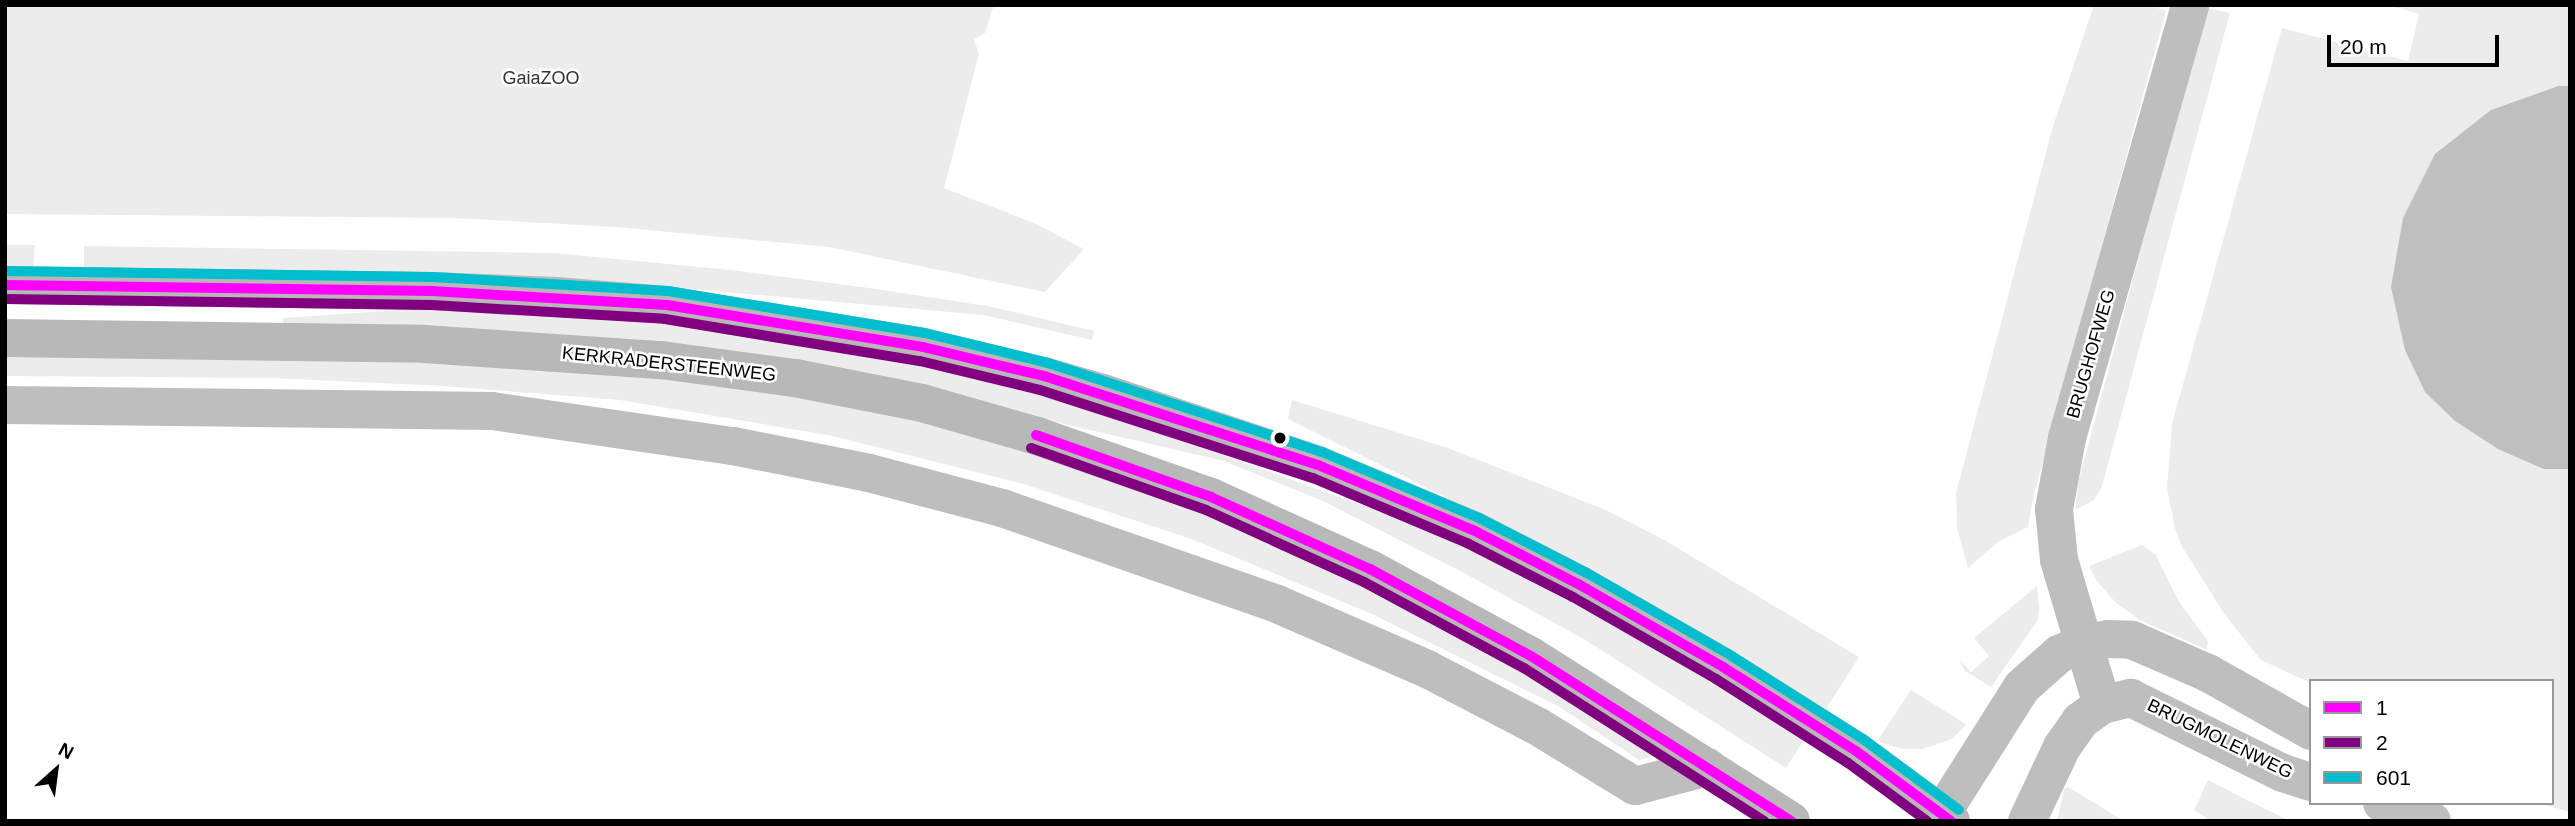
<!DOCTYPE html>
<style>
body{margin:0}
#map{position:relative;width:2575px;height:826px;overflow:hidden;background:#fff;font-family:Arial,sans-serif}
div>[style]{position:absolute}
.green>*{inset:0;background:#ececec}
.water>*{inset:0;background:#bfbfbf}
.minor>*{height:38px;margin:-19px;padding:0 19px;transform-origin:19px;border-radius:19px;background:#bebebe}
.tertiary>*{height:38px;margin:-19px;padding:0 19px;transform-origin:19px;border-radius:19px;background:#bebebe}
.secondary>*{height:38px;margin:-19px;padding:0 19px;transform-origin:19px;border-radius:19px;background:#b8b8b8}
.bus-1>*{height:10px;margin:-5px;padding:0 5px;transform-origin:5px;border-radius:5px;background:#f0f}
.bus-2>*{height:10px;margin:-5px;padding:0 5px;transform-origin:5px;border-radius:5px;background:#800080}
.bus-3>*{height:10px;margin:-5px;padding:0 5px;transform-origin:5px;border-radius:5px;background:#00becd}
.dots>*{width:19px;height:19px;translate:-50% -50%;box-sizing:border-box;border:4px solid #fff;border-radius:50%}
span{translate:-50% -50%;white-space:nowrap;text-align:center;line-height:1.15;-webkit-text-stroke:5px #fff;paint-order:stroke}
.park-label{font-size:18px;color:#333}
.street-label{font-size:18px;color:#000}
.frame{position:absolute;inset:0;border:7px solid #000;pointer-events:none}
.legend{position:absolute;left:2309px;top:679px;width:245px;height:126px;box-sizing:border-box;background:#fff;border:2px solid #999;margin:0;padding:9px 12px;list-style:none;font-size:21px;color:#000}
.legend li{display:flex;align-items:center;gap:14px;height:35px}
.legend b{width:35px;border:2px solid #999}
.north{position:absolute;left:21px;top:735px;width:70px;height:70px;-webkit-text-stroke:5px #fff;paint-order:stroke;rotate:28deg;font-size:19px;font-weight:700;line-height:28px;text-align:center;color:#000}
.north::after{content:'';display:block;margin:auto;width:24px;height:32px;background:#000;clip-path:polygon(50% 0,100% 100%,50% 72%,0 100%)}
.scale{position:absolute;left:2327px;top:35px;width:172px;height:32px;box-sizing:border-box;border:4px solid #000;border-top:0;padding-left:9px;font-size:21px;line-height:24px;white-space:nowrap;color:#000;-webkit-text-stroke:5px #fff;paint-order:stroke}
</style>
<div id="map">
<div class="green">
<i style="clip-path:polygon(5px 5px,994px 5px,985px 33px,974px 39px,979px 54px,944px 188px,1034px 223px,1084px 249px,1045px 292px,829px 247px,616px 227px,454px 218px,5px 214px)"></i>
<i style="clip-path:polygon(2094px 5px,2160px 5px,2159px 9px,2166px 11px,2033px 498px,2028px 527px,1998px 542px,1968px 568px,1957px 528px,1956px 493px,2053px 126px)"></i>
<i style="clip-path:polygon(2389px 5px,2570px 5px,2570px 86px,2558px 86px,2491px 110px,2544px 469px,2570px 469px,2570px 812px,2536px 803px,2552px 803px,2552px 681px,2311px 683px,2261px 660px,2225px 615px,2181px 545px,2175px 529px,2167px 488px,2172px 424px,2282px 28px,2408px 61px,2419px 14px)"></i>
<i style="clip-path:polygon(2206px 8px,2230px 13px,2102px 486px,2094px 500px,2075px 510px,2079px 479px)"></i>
<i style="clip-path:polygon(5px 245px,35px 245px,33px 268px,5px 268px)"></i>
<i style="clip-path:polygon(84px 246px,554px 253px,731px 270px,869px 288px,988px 306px,1094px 331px,1092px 340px,983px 315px,614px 282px,84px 268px)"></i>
<i style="clip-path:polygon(458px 306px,682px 321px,926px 366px,1034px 392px,1122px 419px,1451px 537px,1576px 600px,1806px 737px,1786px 768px,1587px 641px,1464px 573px,1323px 501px,1224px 461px,888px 383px,284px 328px,283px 318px)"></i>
<i style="clip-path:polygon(5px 355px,390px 361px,648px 375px,805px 395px,964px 429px,1117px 479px,1281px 545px,1383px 594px,1505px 661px,1654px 756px,1639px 760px,1558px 706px,1372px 614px,1189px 538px,1020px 483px,833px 436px,620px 400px,443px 386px,272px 378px,5px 376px)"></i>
<i style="clip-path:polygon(1292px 400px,1448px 448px,1606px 510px,1666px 541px,1859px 657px,1826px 709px,1597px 572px,1288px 419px)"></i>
<i style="clip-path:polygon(2142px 545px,2156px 555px,2179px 602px,2208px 641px,2207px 650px,2140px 620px,2116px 603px,2097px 581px,2089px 566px)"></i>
<i style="clip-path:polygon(2037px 586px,2039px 609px,2037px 621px,1991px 687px,1965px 671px,1959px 659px,1971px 672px,1989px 656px,1974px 638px)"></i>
<i style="clip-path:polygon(1911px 690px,1961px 721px,1966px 725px,1952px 739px,1922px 749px,1904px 749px,1881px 743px,1878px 740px)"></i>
<i style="clip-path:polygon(2208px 780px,2249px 801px,2290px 821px,2211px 821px,2194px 810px)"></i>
<i style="clip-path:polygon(2067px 787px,2070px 788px,2124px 821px,2057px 821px,2064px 789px)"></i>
</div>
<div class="water">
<i style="clip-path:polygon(2558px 86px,2570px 86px,2570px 469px,2544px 469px,2498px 449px,2455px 421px,2425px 392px,2405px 350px,2391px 287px,2403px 218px,2435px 154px,2491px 110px)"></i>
</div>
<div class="minor">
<i style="left:5px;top:405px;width:487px;rotate:0.7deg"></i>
<i style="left:492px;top:411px;width:244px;rotate:8.3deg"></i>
<i style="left:733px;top:446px;width:139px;rotate:11.2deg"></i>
<i style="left:869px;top:473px;width:138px;rotate:14.7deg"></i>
<i style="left:1002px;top:508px;width:291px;rotate:19.2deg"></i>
<i style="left:1277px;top:604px;width:163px;rotate:23.4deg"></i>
<i style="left:1427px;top:669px;width:124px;rotate:27.4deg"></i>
<i style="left:1537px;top:726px;width:115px;rotate:31.5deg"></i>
<i style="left:1635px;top:786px;width:75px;rotate:-14.6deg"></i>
<i style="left:2102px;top:705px;width:151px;rotate:-106.5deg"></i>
<i style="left:2059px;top:560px;width:51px;rotate:-95.6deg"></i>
<i style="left:2054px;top:509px;width:72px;rotate:-79.6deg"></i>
<i style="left:2067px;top:438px;width:450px;rotate:-74.1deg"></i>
</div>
<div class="tertiary">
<i style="left:2382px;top:803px;width:53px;rotate:19.8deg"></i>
<i style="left:1937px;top:821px;width:159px;rotate:-57.6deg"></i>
<i style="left:2022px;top:687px;width:50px;rotate:-41.7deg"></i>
<i style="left:2059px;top:654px;width:25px;rotate:-23deg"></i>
<i style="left:2082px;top:644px;width:26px;rotate:-11deg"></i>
<i style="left:2108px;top:639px;width:24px;rotate:2deg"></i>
<i style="left:2132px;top:640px;width:83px;rotate:23.5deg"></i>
<i style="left:2208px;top:673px;width:118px;rotate:29.4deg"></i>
<i style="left:2027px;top:821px;width:82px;rotate:-64.7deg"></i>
<i style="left:2062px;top:747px;width:32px;rotate:-55deg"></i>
<i style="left:2080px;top:721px;width:27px;rotate:-36deg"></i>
<i style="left:2102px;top:705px;width:30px;rotate:-14deg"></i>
<i style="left:2131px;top:698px;width:169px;rotate:26.3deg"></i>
<i style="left:2283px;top:773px;width:29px;rotate:18deg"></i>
</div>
<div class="secondary">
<i style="left:5px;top:285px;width:427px;rotate:0.8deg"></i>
<i style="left:432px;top:291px;width:124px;rotate:2.3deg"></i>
<i style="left:556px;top:296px;width:111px;rotate:4.6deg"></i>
<i style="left:667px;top:305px;width:259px;rotate:9.3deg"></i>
<i style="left:923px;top:347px;width:124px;rotate:13.5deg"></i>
<i style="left:1044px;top:376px;width:61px;rotate:16.1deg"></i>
<i style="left:1103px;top:393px;width:227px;rotate:18.5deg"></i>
<i style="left:1318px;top:465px;width:168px;rotate:22.8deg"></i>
<i style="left:1473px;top:530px;width:120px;rotate:27.2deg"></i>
<i style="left:1580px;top:585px;width:165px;rotate:29.8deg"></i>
<i style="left:1723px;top:667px;width:157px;rotate:32.3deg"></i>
<i style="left:1856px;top:751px;width:118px;rotate:36.4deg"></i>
<i style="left:5px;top:338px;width:419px;rotate:0.8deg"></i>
<i style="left:424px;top:344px;width:238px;rotate:3.9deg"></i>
<i style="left:661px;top:360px;width:135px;rotate:7.7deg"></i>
<i style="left:795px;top:378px;width:129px;rotate:11.1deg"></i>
<i style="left:922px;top:403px;width:120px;rotate:16deg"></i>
<i style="left:1037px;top:436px;width:184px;rotate:19.3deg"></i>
<i style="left:1211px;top:497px;width:175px;rotate:24.4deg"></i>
<i style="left:1370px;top:569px;width:183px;rotate:28.4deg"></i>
<i style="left:1531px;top:656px;width:308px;rotate:32.4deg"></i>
</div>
<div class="bus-1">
<i style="left:5px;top:285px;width:427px;rotate:0.8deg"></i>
<i style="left:432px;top:291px;width:235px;rotate:3.4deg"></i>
<i style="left:667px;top:305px;width:259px;rotate:9.3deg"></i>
<i style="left:923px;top:347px;width:124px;rotate:13.5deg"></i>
<i style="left:1044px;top:376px;width:288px;rotate:18deg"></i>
<i style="left:1318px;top:465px;width:168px;rotate:22.8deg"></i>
<i style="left:1473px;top:530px;width:120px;rotate:27.2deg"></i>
<i style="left:1580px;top:585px;width:165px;rotate:29.8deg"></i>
<i style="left:1723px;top:667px;width:157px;rotate:32.3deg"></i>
<i style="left:1856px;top:751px;width:118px;rotate:36.4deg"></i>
<i style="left:1036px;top:435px;width:186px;rotate:19.5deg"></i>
<i style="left:1211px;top:497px;width:175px;rotate:24.4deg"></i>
<i style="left:1370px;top:569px;width:183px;rotate:28.4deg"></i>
<i style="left:1531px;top:656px;width:308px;rotate:32.4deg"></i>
</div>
<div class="bus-2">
<i style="left:5px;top:299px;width:427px;rotate:0.8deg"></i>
<i style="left:432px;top:305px;width:233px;rotate:3.4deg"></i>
<i style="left:665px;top:319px;width:258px;rotate:9.4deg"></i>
<i style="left:920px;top:361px;width:123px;rotate:13.6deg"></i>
<i style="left:1040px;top:390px;width:287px;rotate:17.9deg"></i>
<i style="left:1313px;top:478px;width:167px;rotate:22.9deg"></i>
<i style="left:1467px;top:543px;width:119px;rotate:27deg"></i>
<i style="left:1573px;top:597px;width:165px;rotate:29.8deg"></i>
<i style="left:1716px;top:679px;width:156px;rotate:32.5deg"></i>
<i style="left:1848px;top:763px;width:98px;rotate:36.3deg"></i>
<i style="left:1031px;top:448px;width:186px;rotate:19.5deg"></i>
<i style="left:1206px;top:510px;width:174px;rotate:24.5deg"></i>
<i style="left:1364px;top:582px;width:182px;rotate:28.3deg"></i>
<i style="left:1524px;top:668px;width:285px;rotate:32.5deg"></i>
</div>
<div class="bus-3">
<i style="left:5px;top:271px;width:428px;rotate:0.8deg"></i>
<i style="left:433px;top:277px;width:235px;rotate:3.4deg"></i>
<i style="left:668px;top:291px;width:260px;rotate:9.3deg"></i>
<i style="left:925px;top:333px;width:127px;rotate:13.7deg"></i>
<i style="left:1048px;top:363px;width:288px;rotate:18deg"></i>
<i style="left:1322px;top:452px;width:170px;rotate:22.8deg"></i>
<i style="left:1479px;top:518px;width:121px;rotate:27deg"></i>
<i style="left:1587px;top:573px;width:165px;rotate:29.8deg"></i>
<i style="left:1730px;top:655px;width:157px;rotate:32.3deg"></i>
<i style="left:1863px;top:739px;width:119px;rotate:36.5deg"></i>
</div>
<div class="dots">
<i style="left:1280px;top:438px;background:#000"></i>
</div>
<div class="park-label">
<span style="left:541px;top:78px">GaiaZOO</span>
</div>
<div class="street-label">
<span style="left:2091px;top:354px;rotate:-74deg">BRUGHOFWEG</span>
<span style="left:669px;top:364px;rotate:6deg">KERKRADERSTEENWEG</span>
<span style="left:2220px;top:739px;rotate:26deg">BRUGMOLENWEG</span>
</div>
<div class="frame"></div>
<ul class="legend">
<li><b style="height:9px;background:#f0f"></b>1</li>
<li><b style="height:9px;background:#800080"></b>2</li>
<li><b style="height:9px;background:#00becd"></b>601</li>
</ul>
<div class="north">N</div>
<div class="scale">20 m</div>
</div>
